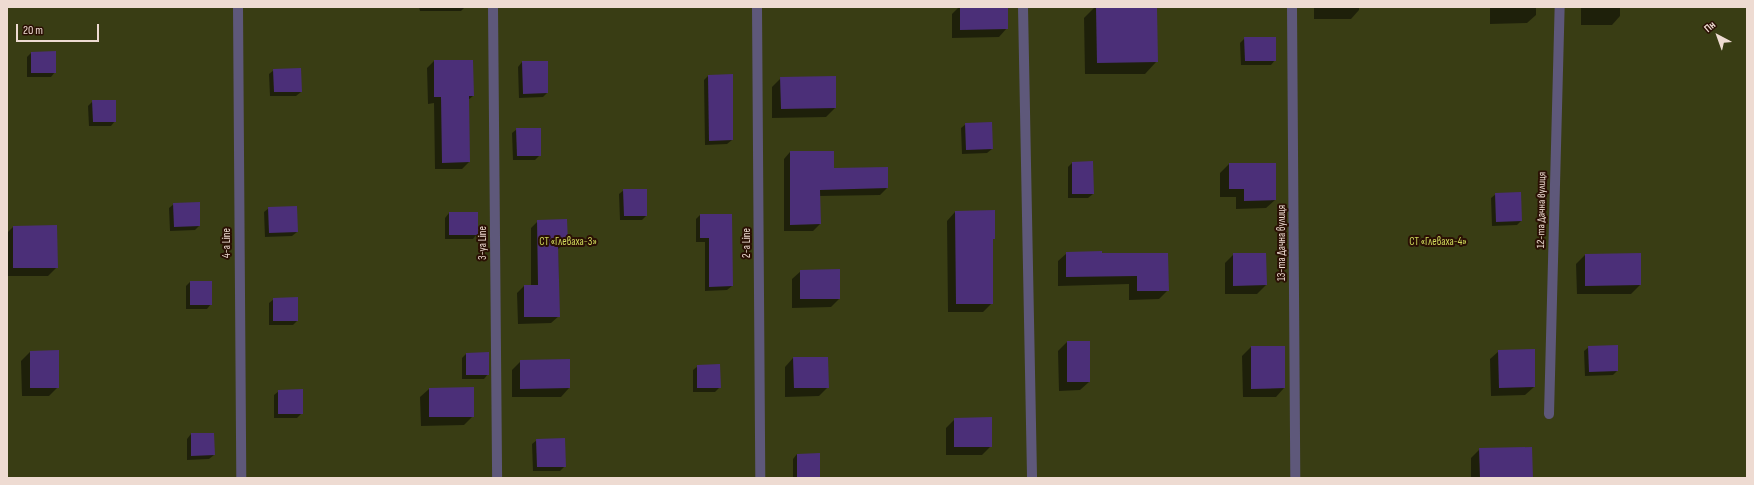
<!DOCTYPE html>
<meta charset="utf-8">
<style>
body{margin:0}
#map{position:relative;width:1754px;height:485px;overflow:hidden;background:#341a0c;font-family:"Sofia Sans Condensed",sans-serif}
div>[style]{position:absolute}
.green>*{inset:0;background:#393d14}
.shadow>*{inset:0;background:#0007}
.building>*{inset:0;background:#4b2f78}
.lane>*{height:10px;margin:-5px;padding:0 5px;transform-origin:5px;border-radius:5px;background:#5e587a}
.street>*{height:10px;margin:-5px;padding:0 5px;transform-origin:5px;border-radius:5px;background:#5e587a}
span{translate:-50% -50%;white-space:nowrap;text-align:center;line-height:1.15;-webkit-text-stroke:4px #2a1004;paint-order:stroke}
.street-label{font-size:11px;color:#eedbd2}
.park-label{font-size:11px;color:#ced95a}
.frame{position:absolute;inset:0;border:8px solid #eedbd2;pointer-events:none}
.north{position:absolute;left:1698px;top:16px;width:40px;height:40px;-webkit-text-stroke:3px #2a1004;paint-order:stroke;rotate:319deg;font-size:11px;font-weight:700;line-height:16px;text-align:center;color:#eedbd2}
.north::after{content:'';display:block;margin:auto;width:14px;height:18px;background:#eedbd2;clip-path:polygon(50% 0,100% 100%,50% 72%,0 100%)}
.scale{position:absolute;left:16px;top:24px;width:83px;height:18px;box-sizing:border-box;border:2px solid #eedbd2;border-top:0;padding-left:5px;font-size:12px;line-height:14px;white-space:nowrap;color:#eedbd2;-webkit-text-stroke:3px #2a1004;paint-order:stroke}
</style>
<div id="map">
<div class="green">
<i style="clip-path:polygon(7px 7px,1747px 7px,1747px 478px,7px 478px)"></i>
</div>
<div class="shadow">
<i style="clip-path:polygon(180px 7px,213px 7px,180px 8px)"></i>
<i style="clip-path:polygon(419px 7px,465px 7px,461px 11px,420px 11px)"></i>
<i style="clip-path:polygon(959px 7px,1007px 7px,1007px 28px,999px 37px,952px 38px,952px 14px)"></i>
<i style="clip-path:polygon(1095px 7px,1156px 7px,1157px 61px,1145px 74px,1085px 74px,1084px 18px)"></i>
<i style="clip-path:polygon(1314px 7px,1359px 7px,1359px 10px,1351px 19px,1314px 19px)"></i>
<i style="clip-path:polygon(1490px 7px,1536px 7px,1536px 15px,1527px 23px,1490px 24px)"></i>
<i style="clip-path:polygon(1581px 7px,1620px 7px,1620px 16px,1612px 25px,1581px 25px)"></i>
<i style="clip-path:polygon(1245px 38px,1275px 60px,1271px 65px,1241px 65px,1240px 43px)"></i>
<i style="clip-path:polygon(31px 53px,55px 72px,51px 77px,27px 77px,27px 57px)"></i>
<i style="clip-path:polygon(434px 61px,473px 96px,468px 100px,469px 162px,462px 169px,435px 169px,434px 103px,428px 104px,427px 68px)"></i>
<i style="clip-path:polygon(522px 62px,547px 93px,543px 97px,519px 98px,518px 67px)"></i>
<i style="clip-path:polygon(274px 70px,301px 92px,296px 96px,270px 96px,269px 74px)"></i>
<i style="clip-path:polygon(708px 76px,732px 140px,727px 144px,705px 145px,704px 80px)"></i>
<i style="clip-path:polygon(781px 78px,835px 108px,826px 117px,772px 118px,772px 87px)"></i>
<i style="clip-path:polygon(93px 101px,115px 121px,111px 126px,89px 126px,88px 106px)"></i>
<i style="clip-path:polygon(991px 123px,992px 149px,987px 153px,962px 154px,961px 128px,966px 124px)"></i>
<i style="clip-path:polygon(517px 129px,540px 155px,535px 160px,513px 160px,512px 133px)"></i>
<i style="clip-path:polygon(790px 152px,833px 169px,887px 188px,880px 195px,819px 196px,820px 224px,813px 231px,784px 231px,784px 159px)"></i>
<i style="clip-path:polygon(1072px 163px,1093px 194px,1088px 198px,1068px 198px,1068px 167px)"></i>
<i style="clip-path:polygon(1229px 164px,1275px 200px,1266px 208px,1236px 209px,1236px 197px,1220px 197px,1220px 173px)"></i>
<i style="clip-path:polygon(624px 190px,646px 216px,642px 220px,620px 220px,619px 194px)"></i>
<i style="clip-path:polygon(1496px 194px,1521px 221px,1517px 225px,1492px 226px,1491px 198px)"></i>
<i style="clip-path:polygon(174px 204px,199px 226px,195px 230px,170px 231px,169px 208px)"></i>
<i style="clip-path:polygon(269px 208px,297px 232px,292px 236px,265px 237px,264px 212px)"></i>
<i style="clip-path:polygon(955px 212px,994px 238px,992px 241px,992px 303px,983px 312px,948px 312px,947px 221px)"></i>
<i style="clip-path:polygon(449px 213px,477px 234px,473px 239px,445px 239px,445px 218px)"></i>
<i style="clip-path:polygon(700px 215px,731px 215px,732px 286px,727px 290px,705px 291px,705px 242px,696px 242px,696px 219px)"></i>
<i style="clip-path:polygon(538px 221px,567px 242px,558px 249px,559px 316px,551px 323px,518px 324px,517px 293px,524px 286px,531px 286px,531px 228px)"></i>
<i style="clip-path:polygon(56px 226px,57px 267px,48px 276px,7px 276px,7px 233px,13px 227px)"></i>
<i style="clip-path:polygon(1067px 253px,1101px 254px,1168px 290px,1159px 299px,1129px 300px,1129px 284px,1058px 286px,1058px 261px)"></i>
<i style="clip-path:polygon(1234px 254px,1265px 254px,1266px 285px,1257px 294px,1225px 294px,1225px 263px)"></i>
<i style="clip-path:polygon(1585px 255px,1640px 285px,1631px 294px,1577px 294px,1576px 264px)"></i>
<i style="clip-path:polygon(801px 271px,839px 299px,831px 307px,792px 308px,792px 279px)"></i>
<i style="clip-path:polygon(190px 282px,211px 304px,207px 309px,186px 309px,186px 286px)"></i>
<i style="clip-path:polygon(274px 299px,297px 321px,293px 325px,269px 325px,269px 303px)"></i>
<i style="clip-path:polygon(1067px 342px,1089px 382px,1080px 390px,1059px 391px,1058px 351px)"></i>
<i style="clip-path:polygon(1251px 347px,1284px 388px,1276px 397px,1243px 397px,1242px 356px)"></i>
<i style="clip-path:polygon(1589px 347px,1617px 371px,1613px 375px,1585px 376px,1584px 351px)"></i>
<i style="clip-path:polygon(1499px 351px,1534px 387px,1525px 395px,1491px 396px,1490px 359px)"></i>
<i style="clip-path:polygon(30px 352px,58px 387px,49px 396px,22px 396px,21px 361px)"></i>
<i style="clip-path:polygon(488px 353px,488px 374px,484px 379px,462px 379px,462px 358px,466px 354px)"></i>
<i style="clip-path:polygon(793px 358px,828px 387px,819px 396px,785px 397px,785px 367px)"></i>
<i style="clip-path:polygon(521px 361px,569px 388px,561px 397px,512px 397px,512px 370px)"></i>
<i style="clip-path:polygon(698px 366px,720px 387px,715px 392px,693px 392px,693px 370px)"></i>
<i style="clip-path:polygon(429px 389px,473px 416px,464px 425px,421px 426px,420px 397px)"></i>
<i style="clip-path:polygon(279px 391px,302px 413px,297px 418px,274px 418px,274px 395px)"></i>
<i style="clip-path:polygon(955px 419px,991px 446px,982px 455px,946px 455px,946px 428px)"></i>
<i style="clip-path:polygon(191px 434px,214px 455px,209px 459px,187px 460px,187px 439px)"></i>
<i style="clip-path:polygon(537px 440px,565px 466px,560px 471px,533px 471px,532px 444px)"></i>
<i style="clip-path:polygon(1480px 449px,1532px 478px,1471px 478px,1471px 458px)"></i>
<i style="clip-path:polygon(797px 454px,819px 454px,819px 478px,793px 478px,793px 459px)"></i>
</div>
<div class="building">
<i style="clip-path:polygon(960px 7px,1008px 7px,1008px 29px,960px 30px)"></i>
<i style="clip-path:polygon(1096px 7px,1157px 7px,1158px 62px,1097px 63px)"></i>
<i style="clip-path:polygon(1244px 37px,1276px 37px,1276px 61px,1245px 61px)"></i>
<i style="clip-path:polygon(56px 51px,56px 73px,31px 73px,31px 52px)"></i>
<i style="clip-path:polygon(434px 60px,473px 60px,474px 96px,469px 96px,470px 162px,442px 163px,441px 97px,434px 97px)"></i>
<i style="clip-path:polygon(522px 61px,548px 61px,548px 93px,523px 94px)"></i>
<i style="clip-path:polygon(301px 68px,302px 92px,274px 92px,273px 69px)"></i>
<i style="clip-path:polygon(733px 74px,733px 140px,709px 141px,708px 75px)"></i>
<i style="clip-path:polygon(836px 76px,836px 108px,781px 109px,780px 77px)"></i>
<i style="clip-path:polygon(92px 100px,116px 100px,116px 122px,93px 122px)"></i>
<i style="clip-path:polygon(992px 122px,993px 149px,966px 150px,965px 123px)"></i>
<i style="clip-path:polygon(516px 128px,541px 128px,541px 156px,517px 156px)"></i>
<i style="clip-path:polygon(790px 151px,834px 151px,834px 168px,888px 167px,888px 188px,820px 190px,821px 224px,790px 225px)"></i>
<i style="clip-path:polygon(1093px 161px,1094px 194px,1072px 194px,1072px 162px)"></i>
<i style="clip-path:polygon(1229px 163px,1276px 163px,1276px 200px,1244px 201px,1244px 189px,1229px 189px)"></i>
<i style="clip-path:polygon(623px 189px,647px 189px,647px 216px,624px 216px)"></i>
<i style="clip-path:polygon(1521px 192px,1522px 221px,1496px 222px,1495px 193px)"></i>
<i style="clip-path:polygon(200px 202px,200px 226px,174px 227px,173px 203px)"></i>
<i style="clip-path:polygon(297px 206px,298px 232px,269px 233px,268px 207px)"></i>
<i style="clip-path:polygon(995px 210px,995px 239px,993px 239px,993px 304px,956px 304px,955px 211px)"></i>
<i style="clip-path:polygon(449px 212px,478px 212px,478px 235px,449px 235px)"></i>
<i style="clip-path:polygon(700px 214px,732px 214px,733px 286px,709px 287px,709px 238px,700px 238px)"></i>
<i style="clip-path:polygon(567px 219px,568px 243px,558px 243px,560px 317px,524px 317px,524px 285px,538px 285px,537px 220px)"></i>
<i style="clip-path:polygon(57px 225px,58px 268px,13px 268px,13px 226px)"></i>
<i style="clip-path:polygon(1102px 251px,1102px 253px,1168px 253px,1169px 291px,1137px 291px,1137px 276px,1066px 277px,1066px 252px)"></i>
<i style="clip-path:polygon(1233px 253px,1266px 253px,1267px 285px,1233px 286px)"></i>
<i style="clip-path:polygon(1641px 253px,1641px 285px,1585px 286px,1585px 254px)"></i>
<i style="clip-path:polygon(840px 269px,840px 299px,800px 299px,800px 270px)"></i>
<i style="clip-path:polygon(190px 281px,212px 281px,212px 305px,190px 305px)"></i>
<i style="clip-path:polygon(298px 297px,298px 321px,273px 321px,273px 298px)"></i>
<i style="clip-path:polygon(1067px 341px,1090px 341px,1090px 382px,1067px 382px)"></i>
<i style="clip-path:polygon(1618px 345px,1618px 371px,1589px 372px,1588px 346px)"></i>
<i style="clip-path:polygon(1251px 346px,1285px 346px,1285px 388px,1251px 389px)"></i>
<i style="clip-path:polygon(1535px 349px,1535px 387px,1499px 388px,1498px 350px)"></i>
<i style="clip-path:polygon(59px 350px,59px 388px,30px 388px,30px 351px)"></i>
<i style="clip-path:polygon(489px 352px,489px 375px,466px 375px,466px 353px)"></i>
<i style="clip-path:polygon(793px 357px,828px 357px,829px 388px,794px 388px)"></i>
<i style="clip-path:polygon(570px 359px,570px 388px,520px 389px,520px 360px)"></i>
<i style="clip-path:polygon(720px 364px,721px 388px,697px 388px,697px 365px)"></i>
<i style="clip-path:polygon(474px 387px,474px 417px,429px 417px,429px 388px)"></i>
<i style="clip-path:polygon(303px 389px,303px 414px,278px 414px,278px 390px)"></i>
<i style="clip-path:polygon(992px 417px,992px 447px,954px 447px,954px 418px)"></i>
<i style="clip-path:polygon(191px 433px,214px 433px,215px 455px,191px 456px)"></i>
<i style="clip-path:polygon(565px 438px,566px 467px,537px 467px,536px 439px)"></i>
<i style="clip-path:polygon(1532px 447px,1533px 478px,1480px 478px,1479px 448px)"></i>
<i style="clip-path:polygon(820px 453px,820px 477px,797px 478px,797px 454px)"></i>
</div>
<div class="lane">
<i style="left:238px;top:7px;width:471px;rotate:89.6deg"></i>
<i style="left:493px;top:7px;width:471px;rotate:89.5deg"></i>
<i style="left:757px;top:7px;width:471px;rotate:89.6deg"></i>
<i style="left:1292px;top:7px;width:471px;rotate:89.6deg"></i>
<i style="left:1549px;top:414px;width:407px;rotate:-88.5deg"></i>
</div>
<div class="street">
<i style="left:1023px;top:7px;width:471px;rotate:88.9deg"></i>
</div>
<div class="street-label">
<span style="left:1542px;top:210px;rotate:-89deg">12-та Дачна вулиця</span>
<span style="left:227px;top:243px;rotate:-90deg">4-a Line</span>
<span style="left:483px;top:243px;rotate:-90deg">3-ya Line</span>
<span style="left:747px;top:243px;rotate:-90deg">2-a Line</span>
<span style="left:1282px;top:243px;rotate:-90deg">13-та Дачна вулиця</span>
</div>
<div class="park-label">
<span style="left:568px;top:242px">СТ «Глеваха-3»</span>
<span style="left:1438px;top:242px">СТ «Глеваха-4»</span>
</div>
<div class="frame"></div>
<div class="north">Пн</div>
<div class="scale">20 m</div>
</div>
